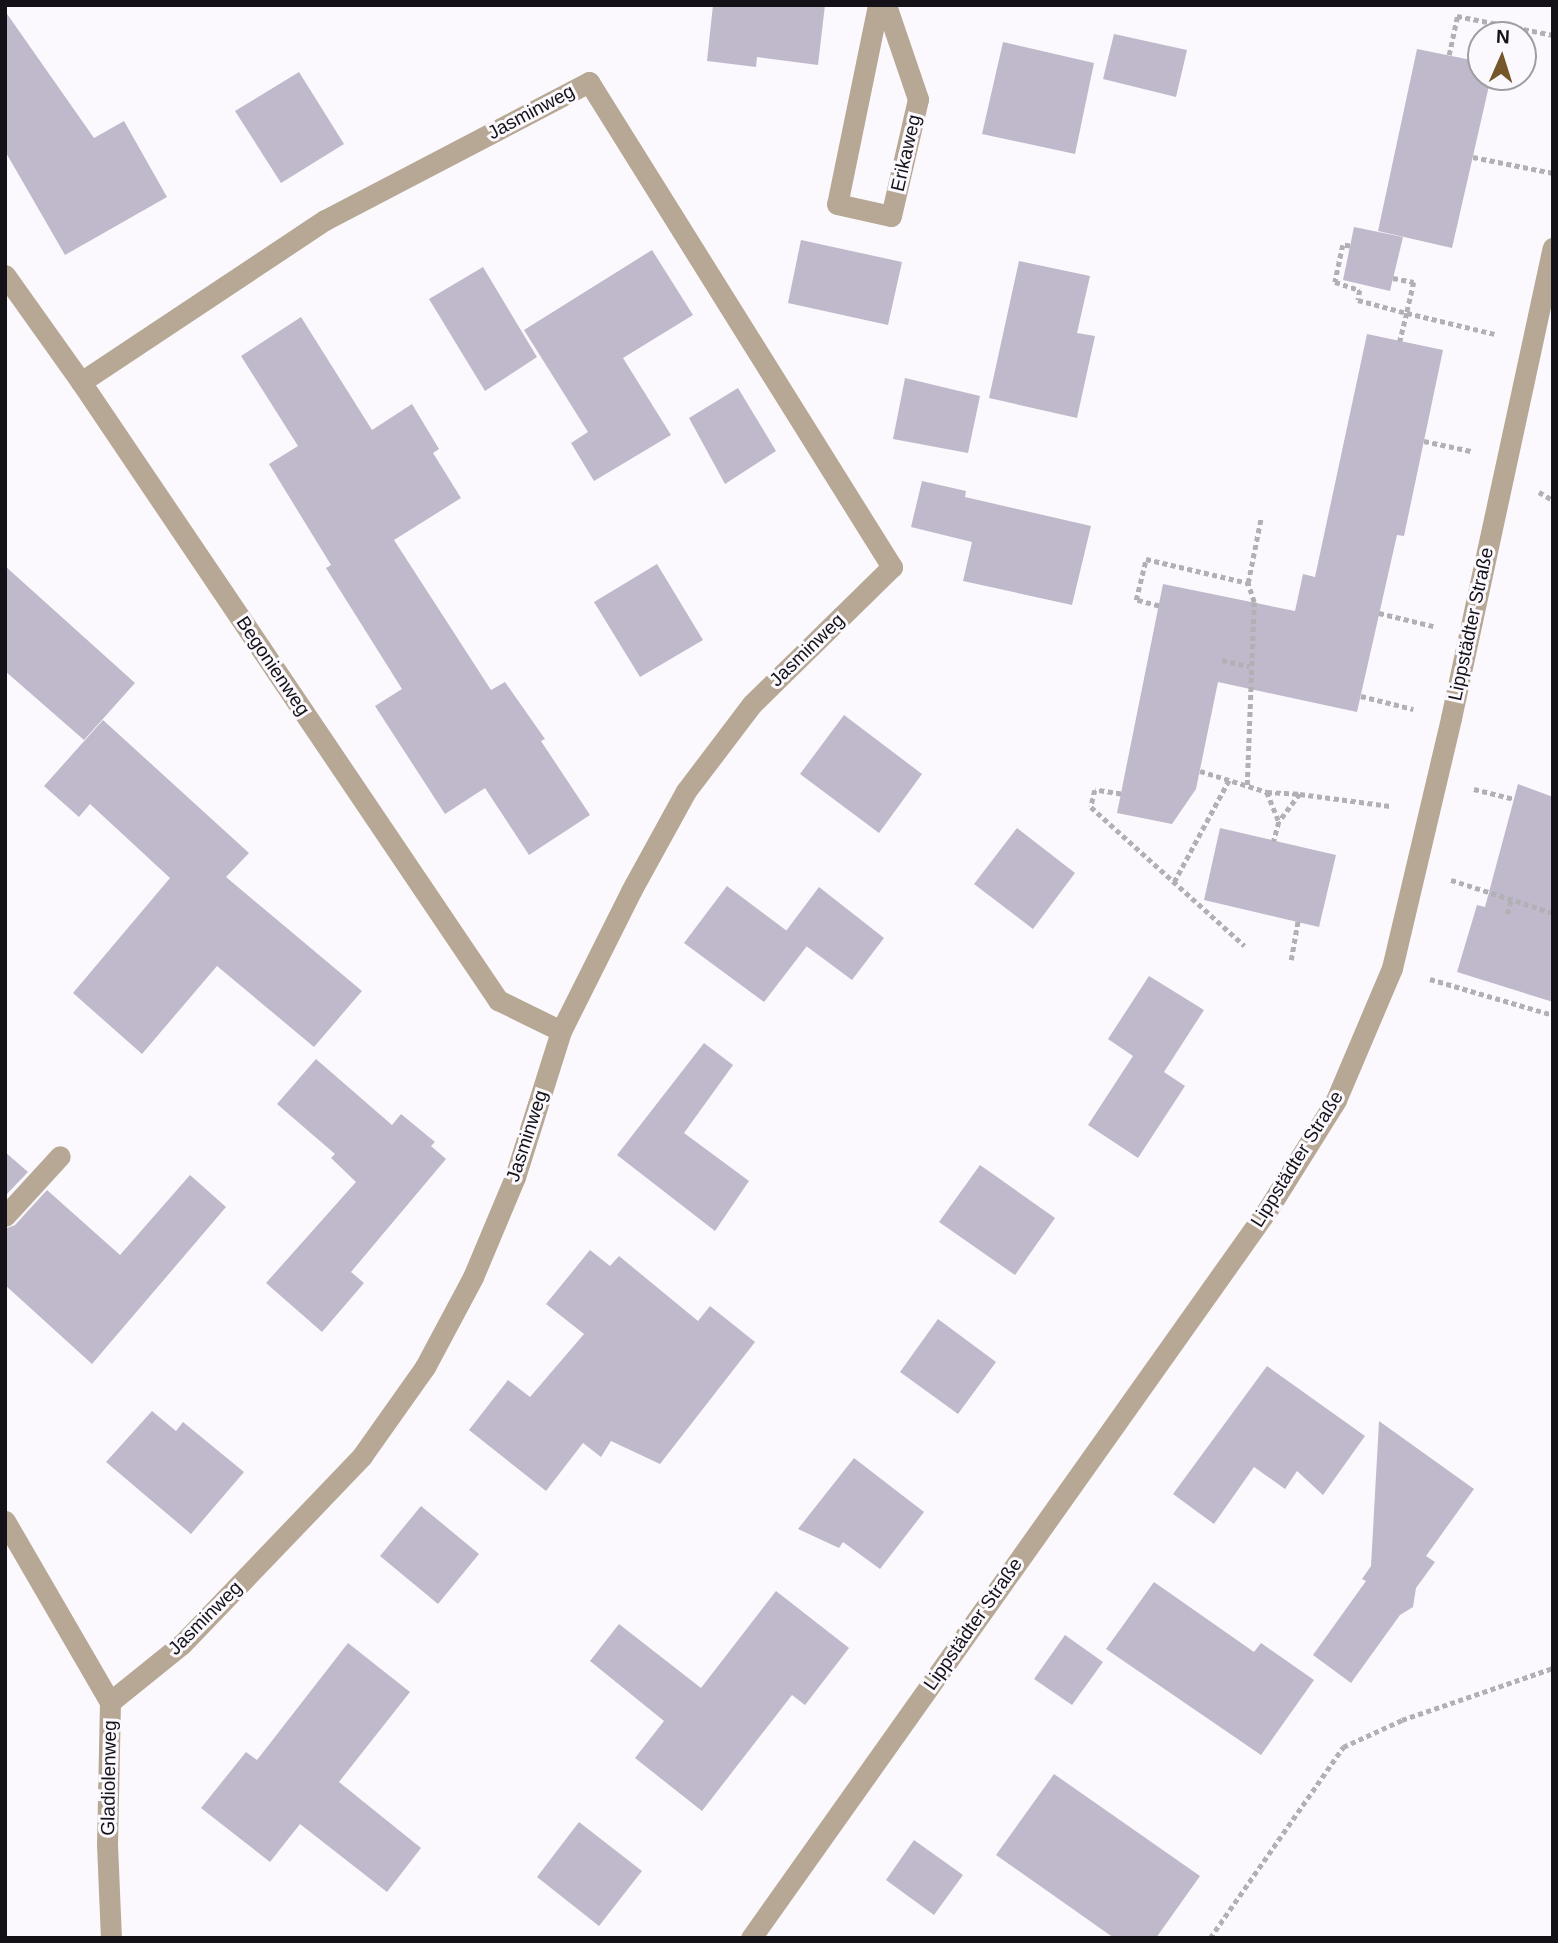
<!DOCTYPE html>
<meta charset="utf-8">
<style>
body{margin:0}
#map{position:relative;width:1558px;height:1943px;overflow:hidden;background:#fbf9fd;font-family:Helvetica,sans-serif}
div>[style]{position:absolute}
.building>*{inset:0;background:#c0b9cb}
.path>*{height:4.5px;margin-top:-2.25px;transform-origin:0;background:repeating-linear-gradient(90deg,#b2b0b5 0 5px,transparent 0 8.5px)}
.service>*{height:21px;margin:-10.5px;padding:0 10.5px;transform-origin:10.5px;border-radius:10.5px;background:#b7a895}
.minor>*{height:21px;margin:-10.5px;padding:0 10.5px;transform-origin:10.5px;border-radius:10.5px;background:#b7a895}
span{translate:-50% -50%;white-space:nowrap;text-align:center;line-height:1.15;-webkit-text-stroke:6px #fbf9fd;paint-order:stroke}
.street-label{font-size:19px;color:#141218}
.frame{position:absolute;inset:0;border:7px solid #141218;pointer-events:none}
.north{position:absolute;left:1467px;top:21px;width:70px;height:70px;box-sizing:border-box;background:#fbf9fd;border:2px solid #9f9da1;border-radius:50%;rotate:3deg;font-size:19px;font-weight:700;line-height:28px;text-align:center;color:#141218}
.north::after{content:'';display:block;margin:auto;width:24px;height:32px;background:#75572b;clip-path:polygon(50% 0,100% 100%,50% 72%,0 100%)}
</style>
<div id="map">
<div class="building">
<i style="clip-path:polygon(713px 5px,825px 5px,818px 65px,757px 57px,756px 67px,707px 61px)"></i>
<i style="clip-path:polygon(5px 11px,94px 138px,124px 121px,167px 197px,65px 255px,5px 151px)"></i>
<i style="clip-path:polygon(1114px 34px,1187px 50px,1176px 97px,1103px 79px)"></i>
<i style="clip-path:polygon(1003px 42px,1094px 63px,1075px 154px,982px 134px)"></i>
<i style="clip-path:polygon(1417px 49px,1481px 62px,1481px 77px,1491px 77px,1452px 248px,1378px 231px)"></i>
<i style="clip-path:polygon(299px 72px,344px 144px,281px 183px,235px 111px)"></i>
<i style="clip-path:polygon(1354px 227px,1403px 237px,1390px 291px,1343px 280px)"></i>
<i style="clip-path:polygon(801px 240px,902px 262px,888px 325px,788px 303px)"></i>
<i style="clip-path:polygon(652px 250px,693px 315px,623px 358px,671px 435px,594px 481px,571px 443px,588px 432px,524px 330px)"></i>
<i style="clip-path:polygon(1019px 261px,1090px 276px,1077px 333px,1095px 336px,1077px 418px,989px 398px)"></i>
<i style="clip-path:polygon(483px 267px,537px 357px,485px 391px,429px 299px)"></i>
<i style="clip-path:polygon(301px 317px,372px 430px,412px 404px,439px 449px,433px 453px,461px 498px,394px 540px,491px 690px,505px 682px,545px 739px,541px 741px,590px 815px,529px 855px,485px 788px,445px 814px,375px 706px,402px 689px,326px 568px,331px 565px,269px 464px,298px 446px,241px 356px)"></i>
<i style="clip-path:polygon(1367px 334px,1443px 350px,1404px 536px,1397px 535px,1357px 712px,1218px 682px,1196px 789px,1172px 824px,1117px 813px,1163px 584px,1295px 611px,1303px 574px,1315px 577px)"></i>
<i style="clip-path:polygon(905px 378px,980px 396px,968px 453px,893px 439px)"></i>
<i style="clip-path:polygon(738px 388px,776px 451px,725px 484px,689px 418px)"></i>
<i style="clip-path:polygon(922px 481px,966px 491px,965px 497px,1091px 526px,1072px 605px,963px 581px,972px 542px,911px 527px)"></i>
<i style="clip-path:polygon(657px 564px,703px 640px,640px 677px,594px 602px)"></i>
<i style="clip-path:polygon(5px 566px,135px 683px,84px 740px,5px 671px)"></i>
<i style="clip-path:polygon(844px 715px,922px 774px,879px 833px,800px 774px)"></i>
<i style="clip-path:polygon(103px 720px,249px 853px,226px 877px,362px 991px,314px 1047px,217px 966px,142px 1054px,73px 993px,170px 878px,90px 804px,79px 817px,44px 786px)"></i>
<i style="clip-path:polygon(1518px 784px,1553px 797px,1553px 1002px,1457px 972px,1477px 905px,1485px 907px)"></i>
<i style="clip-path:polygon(1017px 828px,1075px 873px,1033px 929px,974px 884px)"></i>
<i style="clip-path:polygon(1220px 828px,1336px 855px,1319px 927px,1204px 900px)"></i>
<i style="clip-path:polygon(727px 886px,807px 946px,764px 1002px,684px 943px)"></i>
<i style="clip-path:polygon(819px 887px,884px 938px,852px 980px,786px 931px)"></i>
<i style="clip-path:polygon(1149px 976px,1204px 1010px,1164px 1072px,1185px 1086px,1138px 1158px,1088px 1125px,1133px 1056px,1108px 1039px)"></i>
<i style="clip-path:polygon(704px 1043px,733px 1065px,684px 1133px,749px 1181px,715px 1231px,617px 1155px)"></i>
<i style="clip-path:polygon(316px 1059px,392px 1125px,401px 1114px,435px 1142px,431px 1146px,446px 1159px,351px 1272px,364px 1283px,322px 1332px,266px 1283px,356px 1182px,331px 1158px,335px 1154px,277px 1104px)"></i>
<i style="clip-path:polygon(5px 1152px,28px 1172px,5px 1196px)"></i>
<i style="clip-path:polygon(980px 1165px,1055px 1218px,1015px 1275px,939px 1222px)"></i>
<i style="clip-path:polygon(190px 1175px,226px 1207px,92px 1364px,5px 1285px,5px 1229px,15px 1225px,47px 1190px,120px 1255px)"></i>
<i style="clip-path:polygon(590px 1250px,610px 1266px,619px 1256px,698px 1321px,710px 1306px,755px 1342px,660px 1464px,611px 1441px,601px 1457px,583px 1443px,546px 1491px,469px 1430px,508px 1380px,530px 1397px,584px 1334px,546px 1304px)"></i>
<i style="clip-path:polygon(938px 1319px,996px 1362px,958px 1414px,900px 1372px)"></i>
<i style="clip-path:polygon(1267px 1366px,1365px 1436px,1323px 1495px,1297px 1471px,1285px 1489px,1254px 1467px,1214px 1524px,1173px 1494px)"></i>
<i style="clip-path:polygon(152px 1411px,176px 1431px,183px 1422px,244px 1472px,191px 1534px,106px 1462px)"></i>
<i style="clip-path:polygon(1379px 1421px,1474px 1489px,1426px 1556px,1435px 1562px,1416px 1588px,1413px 1607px,1400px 1615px,1351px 1683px,1313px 1655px,1366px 1581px,1362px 1579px,1371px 1566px)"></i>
<i style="clip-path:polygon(854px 1458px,924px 1512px,880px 1569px,843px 1542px,839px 1548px,798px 1529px)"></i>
<i style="clip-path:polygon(421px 1506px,479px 1554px,438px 1604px,380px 1556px)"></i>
<i style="clip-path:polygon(1154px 1582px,1254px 1652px,1261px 1643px,1314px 1680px,1261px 1755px,1106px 1649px)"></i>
<i style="clip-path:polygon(776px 1591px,849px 1648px,805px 1705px,792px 1695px,702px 1811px,635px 1758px,664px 1721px,590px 1661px,619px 1624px,701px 1688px)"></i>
<i style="clip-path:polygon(1065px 1635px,1103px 1662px,1072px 1705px,1034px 1679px)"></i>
<i style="clip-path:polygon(348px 1643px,410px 1692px,339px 1782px,421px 1848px,387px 1892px,300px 1824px,270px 1862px,201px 1808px,246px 1752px,257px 1760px)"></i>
<i style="clip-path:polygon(1054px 1774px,1200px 1876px,1156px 1938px,1114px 1938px,996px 1855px)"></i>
<i style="clip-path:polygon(579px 1822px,642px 1871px,599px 1926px,537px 1877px)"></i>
<i style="clip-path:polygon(914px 1840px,963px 1875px,934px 1915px,886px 1880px)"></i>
</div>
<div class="path">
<i style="left:1449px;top:55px;width:40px;rotate:-78deg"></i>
<i style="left:1457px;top:16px;width:98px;rotate:11.2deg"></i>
<i style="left:1473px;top:157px;width:82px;rotate:11.3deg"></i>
<i style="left:1350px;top:246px;width:7px;rotate:-172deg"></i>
<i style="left:1343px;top:245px;width:38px;rotate:102deg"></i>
<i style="left:1335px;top:282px;width:26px;rotate:18deg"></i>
<i style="left:1360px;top:290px;width:10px;rotate:101deg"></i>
<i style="left:1358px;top:300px;width:51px;rotate:14.9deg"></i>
<i style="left:1407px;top:313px;width:29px;rotate:104deg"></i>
<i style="left:1393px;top:278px;width:21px;rotate:11deg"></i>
<i style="left:1414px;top:282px;width:32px;rotate:103deg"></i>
<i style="left:1407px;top:313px;width:90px;rotate:13.4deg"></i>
<i style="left:1424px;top:441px;width:48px;rotate:12deg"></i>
<i style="left:1539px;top:492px;width:16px;rotate:30deg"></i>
<i style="left:1159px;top:606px;width:24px;rotate:-165deg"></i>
<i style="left:1136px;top:600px;width:42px;rotate:-76.3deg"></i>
<i style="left:1146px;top:559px;width:105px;rotate:13.2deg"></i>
<i style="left:1379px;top:613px;width:56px;rotate:13.5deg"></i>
<i style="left:1222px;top:660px;width:28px;rotate:13deg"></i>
<i style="left:1361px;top:696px;width:54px;rotate:14deg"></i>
<i style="left:1200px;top:771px;width:70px;rotate:17.4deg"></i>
<i style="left:1267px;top:792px;width:33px;rotate:3deg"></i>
<i style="left:1300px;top:794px;width:35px;rotate:127deg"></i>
<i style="left:1279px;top:822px;width:20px;rotate:105deg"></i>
<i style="left:1247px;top:785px;width:183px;rotate:-87.8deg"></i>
<i style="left:1254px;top:602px;width:20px;rotate:-108deg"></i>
<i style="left:1248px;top:583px;width:66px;rotate:-78.7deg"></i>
<i style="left:1474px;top:789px;width:41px;rotate:14deg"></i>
<i style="left:1267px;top:792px;width:31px;rotate:68deg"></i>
<i style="left:1121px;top:794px;width:26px;rotate:-171deg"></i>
<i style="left:1095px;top:790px;width:17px;rotate:103deg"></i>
<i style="left:1091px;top:807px;width:207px;rotate:42.1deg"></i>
<i style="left:1300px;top:794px;width:91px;rotate:7.6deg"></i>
<i style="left:1451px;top:880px;width:107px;rotate:17.9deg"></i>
<i style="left:1174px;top:882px;width:116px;rotate:-61.7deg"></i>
<i style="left:1507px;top:914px;width:15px;rotate:-74deg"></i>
<i style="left:1291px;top:960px;width:40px;rotate:-80deg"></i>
<i style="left:1430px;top:979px;width:128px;rotate:16.3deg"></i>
<i style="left:1210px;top:1938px;width:233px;rotate:-55.1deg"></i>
<i style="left:1343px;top:1747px;width:65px;rotate:-24.6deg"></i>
<i style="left:1402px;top:1720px;width:160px;rotate:-19deg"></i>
</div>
<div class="service">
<i style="left:589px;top:82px;width:572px;rotate:58.01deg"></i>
<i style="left:5px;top:1216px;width:81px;rotate:-47.5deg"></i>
</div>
<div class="minor">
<i style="left:878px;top:5px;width:203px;rotate:101.6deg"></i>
<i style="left:837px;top:204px;width:55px;rotate:12.5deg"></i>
<i style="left:891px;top:216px;width:120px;rotate:-77deg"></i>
<i style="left:918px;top:99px;width:99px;rotate:-108.8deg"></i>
<i style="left:5px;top:275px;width:131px;rotate:54.6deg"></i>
<i style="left:81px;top:382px;width:746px;rotate:55.99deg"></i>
<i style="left:498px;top:1000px;width:70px;rotate:26.2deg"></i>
<i style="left:81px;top:382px;width:293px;rotate:-33.6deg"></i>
<i style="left:325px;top:220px;width:298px;rotate:-27.6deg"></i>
<i style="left:5px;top:1521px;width:209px;rotate:59.9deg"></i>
<i style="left:110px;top:1702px;width:142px;rotate:91.2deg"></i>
<i style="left:107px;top:1844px;width:94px;rotate:87.6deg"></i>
<i style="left:110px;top:1702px;width:92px;rotate:-38.9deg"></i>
<i style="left:182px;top:1644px;width:260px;rotate:-46.2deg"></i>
<i style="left:362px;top:1456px;width:109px;rotate:-54.7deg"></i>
<i style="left:425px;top:1367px;width:102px;rotate:-61.9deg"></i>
<i style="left:473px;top:1277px;width:108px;rotate:-67.2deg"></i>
<i style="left:515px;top:1177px;width:153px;rotate:-72.5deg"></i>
<i style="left:561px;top:1031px;width:157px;rotate:-63.4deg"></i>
<i style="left:631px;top:891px;width:114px;rotate:-61.2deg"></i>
<i style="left:686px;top:791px;width:109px;rotate:-52.8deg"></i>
<i style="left:752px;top:704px;width:196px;rotate:-44.4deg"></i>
<i style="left:751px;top:1938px;width:894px;rotate:-54.66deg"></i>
<i style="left:1268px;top:1209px;width:128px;rotate:-58deg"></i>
<i style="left:1336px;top:1100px;width:143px;rotate:-67deg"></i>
<i style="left:1392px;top:968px;width:257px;rotate:-76.7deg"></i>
<i style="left:1451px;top:718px;width:481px;rotate:-77.8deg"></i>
</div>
<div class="street-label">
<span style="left:531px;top:112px;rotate:-28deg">Jasminweg</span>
<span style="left:906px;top:153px;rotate:-77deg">Erikaweg</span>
<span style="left:1471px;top:624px;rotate:-78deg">Lippstädter Straße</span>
<span style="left:807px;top:650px;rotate:-44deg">Jasminweg</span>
<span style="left:273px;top:666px;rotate:56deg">Begonienweg</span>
<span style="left:527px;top:1136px;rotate:-72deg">Jasminweg</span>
<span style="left:1297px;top:1159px;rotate:-58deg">Lippstädter Straße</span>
<span style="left:205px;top:1618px;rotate:-45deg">Jasminweg</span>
<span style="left:973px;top:1624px;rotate:-55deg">Lippstädter Straße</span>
<span style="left:109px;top:1778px;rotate:-89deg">Gladiolenweg</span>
</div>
<div class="frame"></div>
<div class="north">N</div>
</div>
